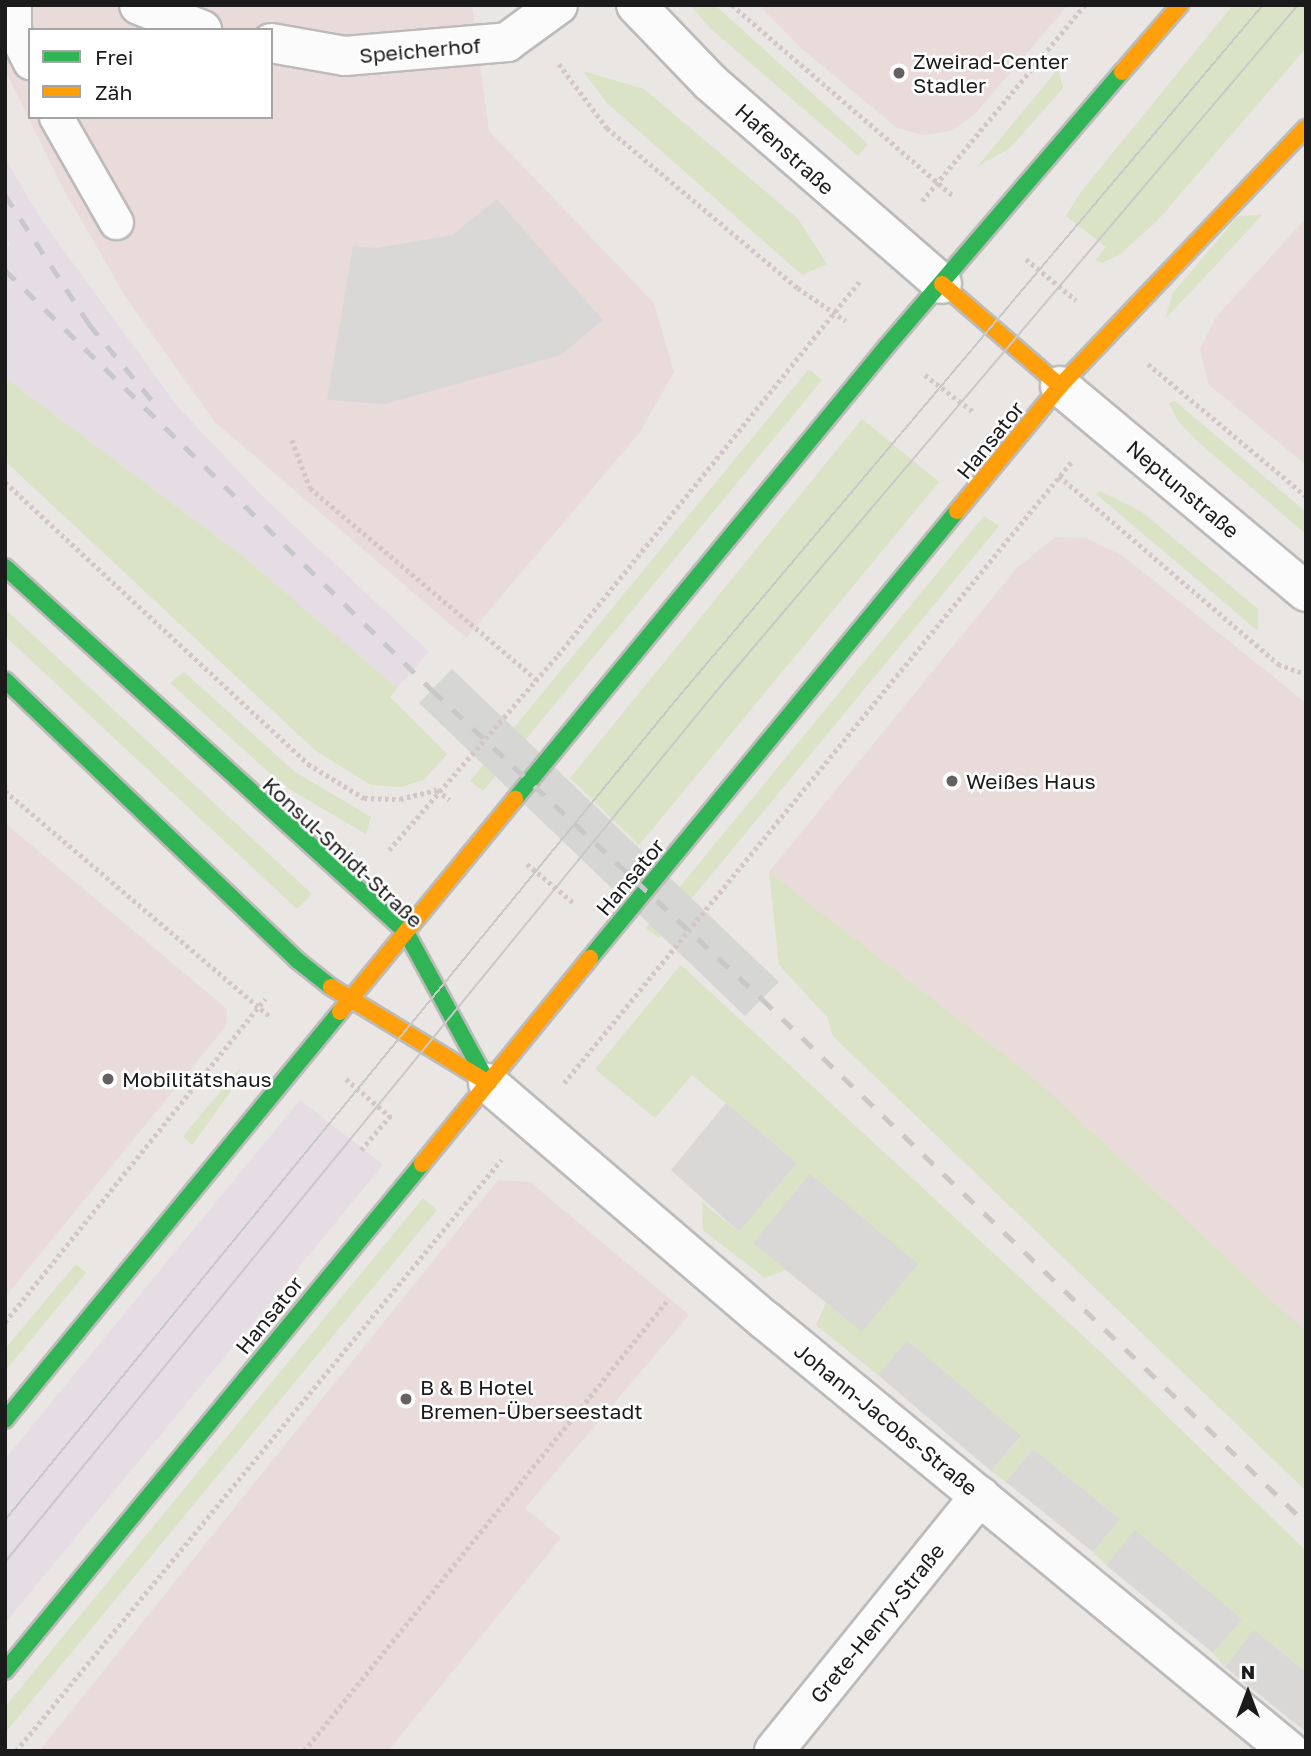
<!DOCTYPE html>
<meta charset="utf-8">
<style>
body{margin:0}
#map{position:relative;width:1311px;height:1756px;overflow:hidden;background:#e9e6e3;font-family:"Golos Text",sans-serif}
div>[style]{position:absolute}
.commercial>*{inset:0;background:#eadbdb}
.industrial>*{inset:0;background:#e6dce3}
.grass>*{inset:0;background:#dae3c5}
.parking>*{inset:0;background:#d9d8d7}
.pier>*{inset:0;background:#d6d6d4}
.path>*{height:4.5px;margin-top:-2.25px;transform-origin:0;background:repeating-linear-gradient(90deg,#d3c6c6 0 3.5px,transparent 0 7px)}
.roads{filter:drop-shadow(2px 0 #bcbbba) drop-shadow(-2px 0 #bcbbba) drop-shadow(0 2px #bcbbba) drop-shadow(0 -2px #bcbbba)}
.lane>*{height:33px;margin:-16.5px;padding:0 16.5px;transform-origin:16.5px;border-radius:16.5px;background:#fcfbfb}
.street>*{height:38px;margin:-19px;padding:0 19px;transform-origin:19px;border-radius:19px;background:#fcfbfb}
.fast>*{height:16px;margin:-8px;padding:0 8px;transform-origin:8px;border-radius:8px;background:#30b455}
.slow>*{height:16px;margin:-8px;padding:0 8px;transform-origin:8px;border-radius:8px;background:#ff9f0a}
.tram>*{height:2px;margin:-1px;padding:0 1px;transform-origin:1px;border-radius:1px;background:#c9c8c8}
.rail>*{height:5px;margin-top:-2.5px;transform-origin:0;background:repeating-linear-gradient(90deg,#c9c8c8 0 14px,transparent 0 28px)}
.dots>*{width:19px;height:19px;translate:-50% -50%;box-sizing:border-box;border:4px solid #fff;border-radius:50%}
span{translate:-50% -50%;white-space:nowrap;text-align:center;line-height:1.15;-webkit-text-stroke:5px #fff;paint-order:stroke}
.street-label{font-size:21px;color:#1b1b1b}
.poi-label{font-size:21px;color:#1b1b1b}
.left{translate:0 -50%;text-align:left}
.frame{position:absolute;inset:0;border:7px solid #1b1b1b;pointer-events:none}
.legend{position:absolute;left:28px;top:28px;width:245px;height:91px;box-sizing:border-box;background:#fff;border:2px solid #a4a4a4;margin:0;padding:9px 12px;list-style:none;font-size:21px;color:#1b1b1b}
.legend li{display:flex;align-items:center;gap:14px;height:35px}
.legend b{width:35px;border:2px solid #a4a4a4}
.north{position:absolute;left:1213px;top:1658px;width:70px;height:70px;-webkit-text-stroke:5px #fff;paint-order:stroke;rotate:0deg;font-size:19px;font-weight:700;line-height:28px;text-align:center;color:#1b1b1b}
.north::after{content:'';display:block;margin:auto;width:24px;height:32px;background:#1b1b1b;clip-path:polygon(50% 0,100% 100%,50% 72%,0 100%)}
</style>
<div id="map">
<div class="commercial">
<i style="clip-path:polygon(evenodd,5px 5px,472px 5px,489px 131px,654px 303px,674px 372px,640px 432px,466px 638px,215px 422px,125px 296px,60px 183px,5px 69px,5px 5px,30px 30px,271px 30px,271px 117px,30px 117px,30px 30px)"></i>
<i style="clip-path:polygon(759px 5px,1068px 5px,973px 116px,950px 131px,923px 135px,897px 128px,801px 48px)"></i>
<i style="clip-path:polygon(1306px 218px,1306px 465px,1208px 384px,1200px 349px,1216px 317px)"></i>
<i style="clip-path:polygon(1055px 537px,1086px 538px,1123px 556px,1306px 703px,1306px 1332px,1033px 1077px,769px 872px,1016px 569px)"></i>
<i style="clip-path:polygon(5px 823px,227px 1009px,226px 1026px,5px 1297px)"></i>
<i style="clip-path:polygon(498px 1180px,530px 1182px,689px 1315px,525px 1508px,561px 1538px,388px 1751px,39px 1751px)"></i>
</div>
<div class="industrial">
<i style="clip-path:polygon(5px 158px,40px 218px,178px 407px,260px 494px,429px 652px,397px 688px,246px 559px,5px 378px,5px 250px,10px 245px,5px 236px)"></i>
<i style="clip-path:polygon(300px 1100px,383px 1165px,5px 1623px,5px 1459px)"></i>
</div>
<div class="grass">
<i style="clip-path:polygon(690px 5px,715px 5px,868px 144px,858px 156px,710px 28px)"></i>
<i style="clip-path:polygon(1233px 5px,1306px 5px,1306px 48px,1157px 221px,1119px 255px,1102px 263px,1095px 261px,1106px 247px,1066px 216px,1080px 193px)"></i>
<i style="clip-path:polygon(1058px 69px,1063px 88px,1010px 148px,977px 167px)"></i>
<i style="clip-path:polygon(583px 71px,644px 89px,798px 219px,827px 264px,802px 275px,607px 103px)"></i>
<i style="clip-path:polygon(1262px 215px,1199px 283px,1165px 319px,1173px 293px,1238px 216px)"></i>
<i style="clip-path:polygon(809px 369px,822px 380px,483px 791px,470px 781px)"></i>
<i style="clip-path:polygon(5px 378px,246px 559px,397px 688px,390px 697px,447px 754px,424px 780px,400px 787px,371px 785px,316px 751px,5px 461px)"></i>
<i style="clip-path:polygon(1175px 401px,1306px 512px,1306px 534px,1198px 442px,1178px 421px,1169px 403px)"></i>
<i style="clip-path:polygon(862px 419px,939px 482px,639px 845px,570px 778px)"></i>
<i style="clip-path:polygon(1100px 491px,1142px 512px,1258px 609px,1258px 631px,1096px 494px)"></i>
<i style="clip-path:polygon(984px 516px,999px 526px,659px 938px,646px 928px)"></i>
<i style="clip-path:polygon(5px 609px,312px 894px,297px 909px,5px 636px)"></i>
<i style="clip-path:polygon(184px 672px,295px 772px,371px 817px,366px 834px,284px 786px,170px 683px)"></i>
<i style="clip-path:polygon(769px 872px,1033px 1077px,1306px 1332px,1306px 1491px,833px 1036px,827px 1017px,779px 965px)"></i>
<i style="clip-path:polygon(681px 965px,1106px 1357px,1306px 1551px,1306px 1672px,1254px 1631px,1225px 1667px,1213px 1653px,1241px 1619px,1135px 1531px,1106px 1565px,1093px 1552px,1120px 1519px,1033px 1449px,1006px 1482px,991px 1471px,1021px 1437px,907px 1340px,878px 1375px,816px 1325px,826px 1303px,862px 1332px,753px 1243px,786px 1270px,765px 1278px,703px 1230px,702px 1202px,739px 1232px,797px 1163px,692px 1075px,655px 1118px,595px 1069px)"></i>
<i style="clip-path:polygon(241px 1067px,229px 1094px,192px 1145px,183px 1136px)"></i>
<i style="clip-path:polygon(423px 1198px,437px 1210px,5px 1733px,5px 1707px)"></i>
<i style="clip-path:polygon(76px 1264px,86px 1273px,5px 1371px,5px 1349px)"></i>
</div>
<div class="parking">
<i style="clip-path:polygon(497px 199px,603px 320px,561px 355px,385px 404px,327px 400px,353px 246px,376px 248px,452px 235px)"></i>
<i style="clip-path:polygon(726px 1103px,797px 1163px,739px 1232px,671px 1170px)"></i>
<i style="clip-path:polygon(810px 1174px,918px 1264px,862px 1332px,753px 1243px)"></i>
<i style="clip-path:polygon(907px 1340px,1021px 1436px,991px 1471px,878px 1375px)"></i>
<i style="clip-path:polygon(1033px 1449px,1120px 1519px,1093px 1552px,1006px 1482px)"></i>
<i style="clip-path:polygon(1135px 1530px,1242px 1619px,1213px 1653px,1106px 1565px)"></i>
<i style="clip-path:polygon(1254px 1630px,1306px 1672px,1306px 1732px,1225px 1667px)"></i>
</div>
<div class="pier">
<i style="clip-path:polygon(452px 669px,779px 982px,745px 1016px,419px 703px)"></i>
</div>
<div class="path">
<i style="left:732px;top:5px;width:292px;rotate:40.8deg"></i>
<i style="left:559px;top:64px;width:80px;rotate:53.1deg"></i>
<i style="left:607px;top:128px;width:249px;rotate:40deg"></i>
<i style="left:798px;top:288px;width:58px;rotate:34.5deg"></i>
<i style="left:922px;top:201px;width:255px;rotate:-50.3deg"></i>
<i style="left:1026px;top:259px;width:65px;rotate:39.4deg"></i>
<i style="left:1148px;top:364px;width:206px;rotate:39.9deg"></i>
<i style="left:925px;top:375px;width:61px;rotate:37.1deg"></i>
<i style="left:292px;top:440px;width:51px;rotate:69.4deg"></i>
<i style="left:310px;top:488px;width:297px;rotate:40.2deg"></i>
<i style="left:1059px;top:476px;width:289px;rotate:40.6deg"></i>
<i style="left:1278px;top:664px;width:30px;rotate:20deg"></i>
<i style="left:5px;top:482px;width:414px;rotate:42.9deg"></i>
<i style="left:308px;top:764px;width:66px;rotate:31.3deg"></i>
<i style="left:364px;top:798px;width:36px;rotate:2deg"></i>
<i style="left:400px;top:799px;width:38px;rotate:-14deg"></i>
<i style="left:437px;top:790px;width:16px;rotate:38deg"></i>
<i style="left:5px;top:791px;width:350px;rotate:40.4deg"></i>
<i style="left:389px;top:850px;width:258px;rotate:-49.1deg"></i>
<i style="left:558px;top:655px;width:482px;rotate:-51.1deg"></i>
<i style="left:527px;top:864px;width:61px;rotate:39.7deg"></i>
<i style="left:346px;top:1079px;width:62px;rotate:40.4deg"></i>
<i style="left:564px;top:1083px;width:803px;rotate:-50.76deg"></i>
<i style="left:361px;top:1150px;width:45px;rotate:-49.5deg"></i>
<i style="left:5px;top:1322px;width:415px;rotate:-51.2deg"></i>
<i style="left:16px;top:1751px;width:765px;rotate:-50.63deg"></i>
<i style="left:304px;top:1751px;width:577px;rotate:-51.12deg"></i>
</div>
<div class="roads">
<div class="lane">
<i style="left:14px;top:5px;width:26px;rotate:90deg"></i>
<i style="left:14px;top:31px;width:35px;rotate:63deg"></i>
<i style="left:56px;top:117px;width:121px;rotate:60.3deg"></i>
</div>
<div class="street">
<i style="left:139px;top:5px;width:68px;rotate:21.6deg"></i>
<i style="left:636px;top:5px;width:108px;rotate:46.1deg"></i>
<i style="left:711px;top:83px;width:306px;rotate:41deg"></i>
<i style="left:271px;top:43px;width:75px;rotate:10deg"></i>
<i style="left:345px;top:56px;width:163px;rotate:-4.9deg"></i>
<i style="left:507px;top:42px;width:63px;rotate:-36deg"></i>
<i style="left:1060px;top:386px;width:321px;rotate:39.9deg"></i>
<i style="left:488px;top:1083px;width:365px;rotate:40.6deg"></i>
<i style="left:765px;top:1320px;width:678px;rotate:39.44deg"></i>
<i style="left:774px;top:1751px;width:328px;rotate:-51.1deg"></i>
</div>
<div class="fast">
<i style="left:5px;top:567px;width:542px;rotate:42.31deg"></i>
<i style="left:406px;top:932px;width:172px;rotate:61.5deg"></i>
<i style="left:5px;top:680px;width:405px;rotate:43.8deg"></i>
<i style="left:297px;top:960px;width:43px;rotate:38.5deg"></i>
<i style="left:515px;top:799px;width:586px;rotate:-50.61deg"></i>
<i style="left:887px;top:346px;width:361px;rotate:-49.4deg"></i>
<i style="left:590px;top:958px;width:578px;rotate:-50.61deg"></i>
<i style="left:5px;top:1420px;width:528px;rotate:-50.61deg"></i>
<i style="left:5px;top:1671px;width:656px;rotate:-50.56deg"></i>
</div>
<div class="slow">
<i style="left:1122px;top:72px;width:89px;rotate:-49.1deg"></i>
<i style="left:942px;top:284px;width:156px;rotate:40.8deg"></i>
<i style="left:957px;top:511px;width:162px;rotate:-50.5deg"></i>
<i style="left:1060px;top:386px;width:356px;rotate:-46.4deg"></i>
<i style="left:331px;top:987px;width:184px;rotate:31.4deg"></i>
<i style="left:340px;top:1012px;width:276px;rotate:-50.6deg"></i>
<i style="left:422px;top:1164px;width:266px;rotate:-50.8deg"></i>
</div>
</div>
<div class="tram">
<i style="left:5px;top:1520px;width:1060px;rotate:-50.71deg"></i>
<i style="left:676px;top:700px;width:910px;rotate:-49.82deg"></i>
<i style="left:5px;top:1562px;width:1121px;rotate:-50.76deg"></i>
<i style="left:714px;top:694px;width:903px;rotate:-49.72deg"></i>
</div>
<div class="rail">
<i style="left:5px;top:195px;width:154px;rotate:56.9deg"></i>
<i style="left:89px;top:324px;width:110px;rotate:50.5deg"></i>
<i style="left:5px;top:270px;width:599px;rotate:44.53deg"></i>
<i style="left:432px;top:690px;width:452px;rotate:43.1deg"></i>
<i style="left:762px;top:999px;width:755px;rotate:43.93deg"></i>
</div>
<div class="dots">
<i style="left:899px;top:73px;background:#636261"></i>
<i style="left:952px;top:781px;background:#636261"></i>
<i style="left:108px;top:1079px;background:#636261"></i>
<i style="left:406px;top:1399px;background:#636261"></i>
</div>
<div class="street-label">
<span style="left:420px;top:50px;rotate:-5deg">Speicherhof</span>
<span style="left:785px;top:149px;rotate:42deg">Hafenstraße</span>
<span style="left:990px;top:440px;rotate:-51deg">Hansator</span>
<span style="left:1183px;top:489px;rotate:40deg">Neptunstraße</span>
<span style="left:343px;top:852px;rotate:43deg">Konsul-Smidt-Straße</span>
<span style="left:630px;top:877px;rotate:-50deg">Hansator</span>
<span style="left:269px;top:1315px;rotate:-51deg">Hansator</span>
<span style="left:886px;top:1419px;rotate:39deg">Johann-Jacobs-Straße</span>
<span style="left:877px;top:1623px;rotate:-51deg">Grete-Henry-Straße</span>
</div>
<div class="poi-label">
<span class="left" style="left:913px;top:73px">Zweirad-Center<br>Stadler</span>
<span class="left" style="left:966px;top:781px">Weißes Haus</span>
<span class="left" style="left:122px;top:1079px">Mobilitätshaus</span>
<span class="left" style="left:420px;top:1399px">B &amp; B Hotel<br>Bremen-Überseestadt</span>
</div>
<div class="frame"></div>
<ul class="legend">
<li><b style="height:9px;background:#30b455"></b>Frei</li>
<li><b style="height:9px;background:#ff9f0a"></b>Zäh</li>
</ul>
<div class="north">N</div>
</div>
